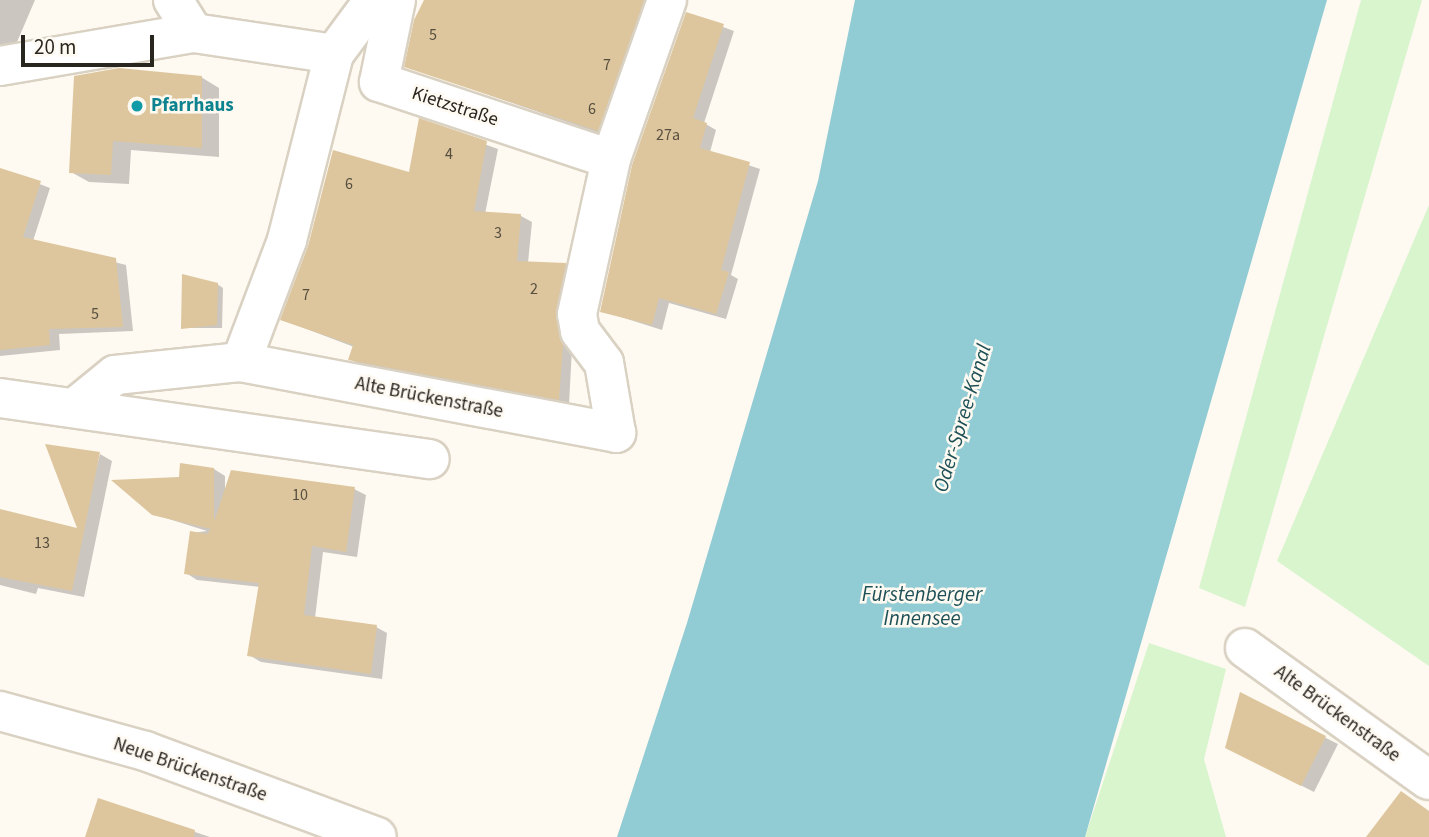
<!DOCTYPE html>
<meta charset="utf-8">
<style>
body{margin:0}
#map{position:relative;width:1429px;height:837px;overflow:hidden;background:#fef9f1;font-family:"Source Sans 3",sans-serif}
div>[style]{position:absolute}
.green>*{inset:0;background:#d8f5ce}
.water>*{inset:0;background:#91cbd4}
.shadow>*{inset:0;background:#0003}
.building>*{inset:0;background:#ddc69d}
.roads{filter:drop-shadow(2px 0 #d9d1c2) drop-shadow(-2px 0 #d9d1c2) drop-shadow(0 2px #d9d1c2) drop-shadow(0 -2px #d9d1c2)}
.minor>*{height:38px;margin:-19px;padding:0 19px;transform-origin:19px;border-radius:19px;background:#fff}
.dots>*{width:19px;height:19px;translate:-50% -50%;box-sizing:border-box;border:4px solid #fef9f1;border-radius:50%}
span{translate:-50% -50%;white-space:nowrap;text-align:center;line-height:1.15;-webkit-text-stroke:5px #fef9f1;paint-order:stroke}
.number-label{font-size:16px;color:#564e3f}
.number-label span{-webkit-text-stroke-width:0}
.culture-label{font-size:19px;color:#0d838f;font-weight:700}
.left{translate:0 -50%;text-align:left}
.street-label{font-size:19px;color:#292620}
.water-label{font-size:21px;color:#1d5057;font-style:italic}
.scale{position:absolute;left:21px;top:35px;width:133px;height:32px;box-sizing:border-box;border:4px solid #292620;border-top:0;padding-left:9px;font-size:21px;line-height:24px;white-space:nowrap;color:#292620;-webkit-text-stroke:5px #fef9f1;paint-order:stroke}
</style>
<div id="map">
<div class="green">
<i style="clip-path:polygon(1361px 0,1422px 0,1245px 607px,1199px 588px)"></i>
<i style="clip-path:polygon(1429px 205px,1429px 666px,1277px 561px)"></i>
<i style="clip-path:polygon(1149px 643px,1226px 669px,1204px 759px,1226px 837px,1085px 837px)"></i>
</div>
<div class="water">
<i style="clip-path:polygon(855px 0,1327px 0,1085px 837px,617px 837px,687px 623px,818px 181px)"></i>
</div>
<div class="shadow">
<i style="clip-path:polygon(0 0,35px 0,14px 49px,0 48px)"></i>
<i style="clip-path:polygon(426px 0,661px 0,610px 137px,406px 66px)"></i>
<i style="clip-path:polygon(687px 14px,734px 31px,704px 123px,716px 130px,710px 152px,760px 169px,731px 275px,738px 279px,726px 319px,669px 303px,662px 330px,602px 311px)"></i>
<i style="clip-path:polygon(75px 77px,201px 77px,219px 88px,219px 157px,131px 150px,129px 184px,89px 182px,71px 172px)"></i>
<i style="clip-path:polygon(420px 121px,498px 149px,485px 214px,521px 216px,532px 222px,528px 263px,565px 264px,576px 271px,569px 405px,361px 365px,350px 359px,354px 347px,283px 320px,410px 174px)"></i>
<i style="clip-path:polygon(0 169px,50px 188px,33px 241px,126px 265px,133px 331px,59px 334px,60px 350px,0 356px)"></i>
<i style="clip-path:polygon(217px 284px,223px 288px,222px 328px,183px 328px)"></i>
<i style="clip-path:polygon(100px 454px,112px 461px,84px 597px,38px 588px,36px 594px,0 585px,0 511px,80px 531px)"></i>
<i style="clip-path:polygon(214px 469px,225px 476px,225px 490px,354px 489px,366px 495px,357px 557px,323px 552px,315px 618px,376px 627px,387px 633px,382px 679px,261px 662px,249px 655px,260px 587px,197px 580px,186px 573px,192px 533px,207px 531px,153px 514px,181px 479px)"></i>
<i style="clip-path:polygon(1241px 695px,1338px 744px,1314px 792px,1239px 754px)"></i>
<i style="clip-path:polygon(99px 800px,210px 837px,86px 837px)"></i>
</div>
<div class="building">
<i style="clip-path:polygon(424px 0,644px 0,598px 131px,404px 67px,414px 20px)"></i>
<i style="clip-path:polygon(686px 12px,724px 24px,693px 118px,707px 123px,700px 148px,750px 162px,721px 270px,729px 272px,716px 314px,659px 298px,652px 325px,600px 312px,632px 165px)"></i>
<i style="clip-path:polygon(119px 68px,202px 76px,202px 148px,113px 141px,111px 175px,69px 173px,74px 76px)"></i>
<i style="clip-path:polygon(419px 118px,487px 141px,474px 211px,521px 214px,517px 261px,566px 263px,556px 310px,563px 344px,559px 400px,348px 360px,353px 345px,280px 320px,308px 246px,333px 150px,409px 172px)"></i>
<i style="clip-path:polygon(0 168px,41px 181px,23px 237px,116px 258px,123px 327px,49px 329px,50px 345px,0 350px)"></i>
<i style="clip-path:polygon(182px 274px,218px 283px,217px 325px,181px 329px)"></i>
<i style="clip-path:polygon(45px 444px,100px 452px,72px 591px,0 577px,0 509px,77px 528px)"></i>
<i style="clip-path:polygon(180px 463px,214px 468px,214px 522px,231px 470px,355px 487px,346px 552px,312px 546px,304px 615px,377px 625px,371px 674px,247px 656px,259px 583px,184px 574px,190px 531px,207px 534px,211px 529px,152px 515px,111px 480px,179px 477px)"></i>
<i style="clip-path:polygon(1240px 692px,1326px 736px,1301px 786px,1225px 748px)"></i>
<i style="clip-path:polygon(1401px 791px,1429px 811px,1429px 837px,1366px 837px)"></i>
<i style="clip-path:polygon(98px 798px,195px 830px,194px 837px,85px 837px)"></i>
</div>
<div class="roads">
<div class="minor">
<i style="left:173px;top:0;width:39px;rotate:58deg"></i>
<i style="left:194px;top:33px;width:142px;rotate:8.5deg"></i>
<i style="left:396px;top:0;width:84px;rotate:101.7deg"></i>
<i style="left:379px;top:82px;width:244px;rotate:18.4deg"></i>
<i style="left:0;top:66px;width:197px;rotate:-9.7deg"></i>
<i style="left:241px;top:362px;width:130px;rotate:-69.3deg"></i>
<i style="left:287px;top:240px;width:192px;rotate:-75.8deg"></i>
<i style="left:334px;top:54px;width:67px;rotate:-53.5deg"></i>
<i style="left:0;top:398px;width:434px;rotate:8.1deg"></i>
<i style="left:77px;top:406px;width:49px;rotate:-39.2deg"></i>
<i style="left:115px;top:375px;width:127px;rotate:-5.9deg"></i>
<i style="left:241px;top:362px;width:382px;rotate:10.7deg"></i>
<i style="left:616px;top:433px;width:71px;rotate:-99.7deg"></i>
<i style="left:604px;top:363px;width:40px;rotate:-127deg"></i>
<i style="left:580px;top:331px;width:17px;rotate:-100deg"></i>
<i style="left:577px;top:314px;width:159px;rotate:-77.6deg"></i>
<i style="left:611px;top:159px;width:169px;rotate:-70.6deg"></i>
<i style="left:1245px;top:648px;width:226px;rotate:35.7deg"></i>
<i style="left:0;top:711px;width:150px;rotate:15.4deg"></i>
<i style="left:145px;top:751px;width:247px;rotate:20.3deg"></i>
</div>
</div>
<div class="dots">
<i style="left:137px;top:106px;background:#0f9aa8"></i>
</div>
<div class="number-label">
<span style="left:433px;top:35px">5</span>
<span style="left:607px;top:65px">7</span>
<span style="left:592px;top:109px">6</span>
<span style="left:668px;top:135px">27a</span>
<span style="left:449px;top:154px">4</span>
<span style="left:349px;top:184px">6</span>
<span style="left:498px;top:233px">3</span>
<span style="left:534px;top:289px">2</span>
<span style="left:306px;top:295px">7</span>
<span style="left:95px;top:314px">5</span>
<span style="left:300px;top:495px">10</span>
<span style="left:42px;top:543px">13</span>
</div>
<div class="culture-label">
<span class="left" style="left:151px;top:106px">Pfarrhaus</span>
</div>
<div class="street-label">
<span style="left:455px;top:107px;rotate:18deg">Kietzstraße</span>
<span style="left:429px;top:398px;rotate:11deg">Alte Brückenstraße</span>
<span style="left:1337px;top:714px;rotate:36deg">Alte Brückenstraße</span>
<span style="left:190px;top:770px;rotate:19deg">Neue Brückenstraße</span>
</div>
<div class="water-label">
<span style="left:962px;top:418px;rotate:-73deg">Oder-Spree-Kanal</span>
<span style="left:922px;top:606px">Fürstenberger<br>Innensee</span>
</div>
<div class="scale">20 m</div>
</div>
